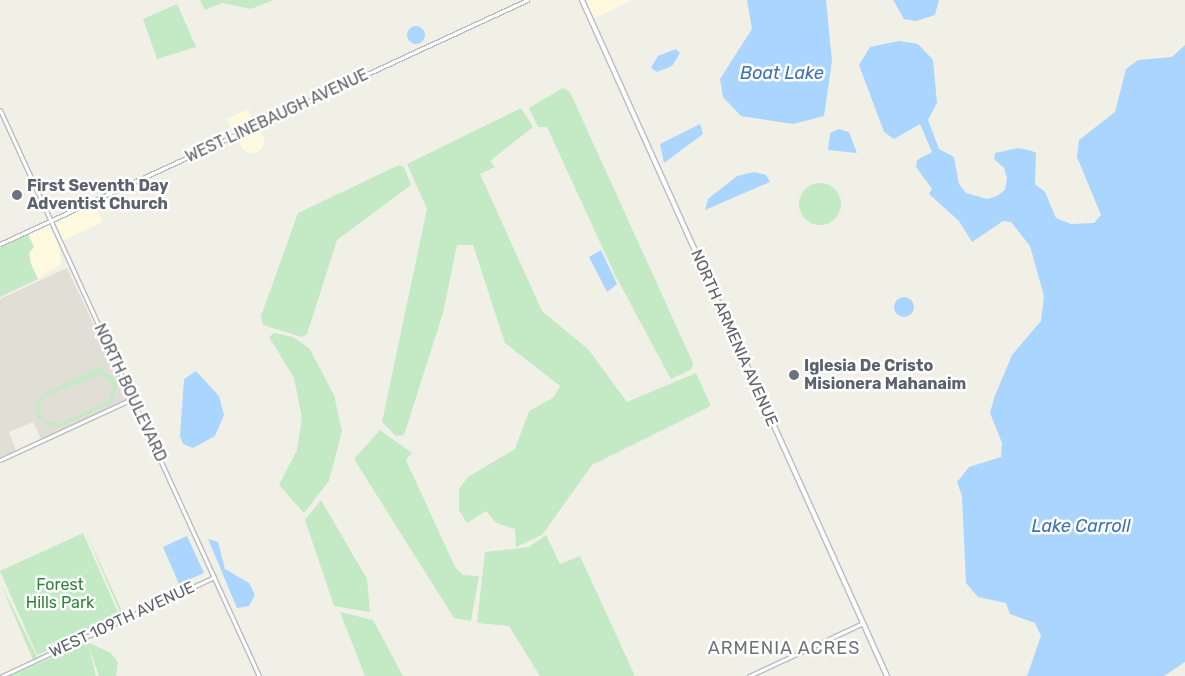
<!DOCTYPE html>
<style>
body{margin:0}
#map{position:relative;width:1185px;height:676px;overflow:hidden;background:#f1f0e7;font-family:Rubik,sans-serif}
div>[style]{position:absolute}
.commercial>*{inset:0;background:#fff9df}
.round{border-radius:50%}
.education>*{inset:0;background:#e1dfd5}
.green>*{inset:0;background:#c3e9c5}
.water>*{inset:0;background:#aad5ff}
.roads{filter:drop-shadow(1px 0 #b9bcc1) drop-shadow(-1px 0 #b9bcc1) drop-shadow(0 1px #b9bcc1) drop-shadow(0 -1px #b9bcc1)}
.tertiary>*{height:3px;margin:-1.5px;padding:0 1.5px;transform-origin:1.5px;border-radius:1.5px;background:#fff}
.secondary>*{height:4px;margin:-2px;padding:0 2px;transform-origin:2px;border-radius:2px;background:#fff}
.dots>*{width:14px;height:14px;translate:-50% -50%;box-sizing:border-box;border:2px solid #fff;border-radius:50%}
span{translate:-50% -50%;white-space:nowrap;text-align:center;line-height:1.15;-webkit-text-stroke:5px #fff;paint-order:stroke}
.street-label{font-size:16px;color:#5e6268}
.worship-label{font-size:16px;color:#5b616d;font-weight:700}
.left{translate:0 -50%;text-align:left}
.park-label{font-size:16px;color:#30843a}
.water-label{font-size:18px;color:#3f73b8;font-style:italic}
.neighbourhood-label{font-size:18px;color:#6f747a;letter-spacing:1px}
</style>
<div id="map">
<div class="commercial">
<i style="clip-path:polygon(584px 0,633px 0,592px 19px)"></i>
<i style="clip-path:polygon(248px 109px,255px 125px,234px 134px,227px 119px)"></i>
<i class="round" style="left:240px;top:129px;width:24px;height:24px"></i>
<i style="clip-path:polygon(94px 203px,103px 222px,62px 241px,53px 222px)"></i>
<i style="clip-path:polygon(50px 223px,59px 242px,61px 264px,38px 279px,31px 264px,29px 253px,34px 247px,28px 234px)"></i>
</div>
<div class="education">
<i style="clip-path:polygon(67px 268px,129px 399px,41px 439px,33px 422px,9px 432px,16px 451px,0 458px,0 299px)"></i>
</div>
<div class="green">
<i style="clip-path:polygon(200px 0,274px 0,251px 9px,222px 3px,205px 10px)"></i>
<i style="clip-path:polygon(177px 4px,196px 47px,157px 59px,143px 19px)"></i>
<i style="clip-path:polygon(563px 88px,570px 92px,693px 363px,692px 369px,671px 379px,615px 275px,547px 127px,538px 127px,529px 108px)"></i>
<i style="clip-path:polygon(521px 108px,533px 127px,490px 161px,495px 167px,480px 174px,542px 311px,588px 349px,627px 402px,696px 373px,711px 406px,592px 465px,542px 535px,516px 547px,515px 529px,496px 523px,486px 511px,467px 523px,459px 510px,459px 489px,468px 477px,515px 449px,529px 411px,553px 398px,560px 386px,505px 343px,473px 245px,457px 245px,443px 313px,404px 435px,396px 436px,382px 422px,427px 209px,407px 164px)"></i>
<i style="clip-path:polygon(399px 165px,404px 167px,411px 185px,337px 240px,307px 334px,302px 337px,263px 325px,261px 316px,298px 213px)"></i>
<i class="round" style="left:799px;top:183px;width:42px;height:42px"></i>
<i style="clip-path:polygon(28px 234px,34px 247px,29px 253px,31px 264px,38px 279px,0 297px,0 248px)"></i>
<i style="clip-path:polygon(274px 333px,293px 337px,309px 348px,334px 395px,342px 431px,329px 481px,304px 513px,279px 485px,297px 450px,302px 418px,294px 378px,269px 337px)"></i>
<i style="clip-path:polygon(evenodd,107px 364px,102px 370px,114px 378px,117px 389px,110px 404px,57px 428px,38px 420px,35px 407px,42px 395px,107px 364px,102px 374px,113px 386px,108px 401px,58px 424px,43px 420px,38px 409px,44px 397px,102px 374px)"></i>
<i style="clip-path:polygon(380px 430px,412px 453px,406px 460px,455px 567px,463px 575px,479px 576px,471px 621px,454px 618px,354px 459px)"></i>
<i style="clip-path:polygon(321px 500px,367px 579px,370px 612px,334px 606px,305px 520px)"></i>
<i style="clip-path:polygon(85px 531px,125px 617px,33px 660px,0 582px,37px 657px,122px 617px)"></i>
<i style="clip-path:polygon(83px 533px,120px 617px,37px 655px,0 571px)"></i>
<i style="clip-path:polygon(546px 535px,560px 564px,580px 556px,635px 676px,540px 676px,509px 626px,477px 623px,485px 552px,529px 547px)"></i>
<i style="clip-path:polygon(340px 612px,373px 620px,403px 676px,365px 676px)"></i>
<i style="clip-path:polygon(87px 642px,111px 653px,118px 662px,116px 676px,99px 676px,89px 647px,96px 676px,10px 676px)"></i>
</div>
<div class="water">
<i style="clip-path:polygon(747px 0,826px 0,832px 61px,824px 116px,793px 124px,741px 116px,723px 97px,720px 79px,752px 29px)"></i>
<i style="clip-path:polygon(893px 0,939px 0,935px 15px,916px 21px,904px 19px)"></i>
<i class="round" style="left:407px;top:26px;width:18px;height:18px"></i>
<i style="clip-path:polygon(899px 41px,918px 44px,933px 60px,937px 103px,928px 120px,939px 149px,954px 157px,959px 184px,966px 193px,987px 199px,997px 196px,1005px 190px,1007px 178px,1004px 168px,994px 159px,995px 153px,1018px 148px,1032px 151px,1036px 153px,1035px 184px,1045px 192px,1056px 218px,1071px 224px,1094px 223px,1101px 215px,1077px 157px,1079px 140px,1115px 112px,1126px 69px,1138px 60px,1172px 57px,1185px 45px,1185px 662px,1164px 676px,1027px 676px,1041px 636px,1035px 623px,1010px 614px,1006px 603px,978px 597px,966px 583px,962px 496px,957px 482px,969px 467px,1001px 457px,1002px 443px,990px 413px,994px 398px,1012px 355px,1041px 321px,1044px 296px,1030px 246px,1011px 222px,1003px 221px,972px 242px,959px 221px,929px 194px,932px 189px,916px 167px,917px 160px,932px 152px,920px 124px,894px 139px,884px 132px,859px 65px,870px 47px)"></i>
<i style="clip-path:polygon(676px 49px,680px 53px,672px 66px,657px 72px,651px 68px,658px 56px)"></i>
<i style="clip-path:polygon(700px 124px,703px 134px,664px 163px,660px 144px)"></i>
<i style="clip-path:polygon(839px 129px,849px 132px,857px 153px,828px 150px,830px 133px)"></i>
<i style="clip-path:polygon(754px 172px,766px 175px,770px 182px,705px 210px,708px 199px,737px 176px)"></i>
<i style="clip-path:polygon(601px 250px,617px 284px,607px 292px,589px 257px)"></i>
<i class="round" style="left:894px;top:297px;width:20px;height:20px"></i>
<i style="clip-path:polygon(196px 371px,219px 396px,224px 415px,215px 436px,193px 448px,183px 444px,180px 436px,184px 379px)"></i>
<i style="clip-path:polygon(187px 536px,204px 573px,179px 584px,163px 547px)"></i>
<i style="clip-path:polygon(208px 539px,218px 542px,225px 569px,249px 583px,255px 595px,249px 606px,237px 608px)"></i>
</div>
<div class="roads">
<div class="tertiary">
<i style="left:0;top:110px;width:622px;rotate:65.41deg"></i>
<i style="left:0;top:244px;width:581px;rotate:-24.84deg"></i>
<i style="left:0;top:460px;width:145px;rotate:-24.8deg"></i>
<i style="left:2px;top:676px;width:234px;rotate:-25deg"></i>
<i style="left:749px;top:676px;width:126px;rotate:-24.9deg"></i>
</div>
<div class="secondary">
<i style="left:582px;top:0;width:742px;rotate:65.72deg"></i>
</div>
</div>
<div class="dots">
<i style="left:17px;top:195px;background:#6b7280"></i>
<i style="left:794px;top:375px;background:#6b7280"></i>
</div>
<div class="street-label">
<span style="left:277px;top:116px;rotate:-25deg">WEST LINEBAUGH AVENUE</span>
<span style="left:734px;top:338px;rotate:66deg">NORTH ARMENIA AVENUE</span>
<span style="left:130px;top:393px;rotate:65deg">NORTH BOULEVARD</span>
<span style="left:122px;top:620px;rotate:-25deg">WEST 109TH AVENUE</span>
</div>
<div class="worship-label">
<span class="left" style="left:27px;top:195px">First Seventh Day<br>Adventist Church</span>
<span class="left" style="left:804px;top:375px">Iglesia De Cristo<br>Misionera Mahanaim</span>
</div>
<div class="park-label">
<span style="left:60px;top:594px">Forest<br>Hills Park</span>
</div>
<div class="water-label">
<span style="left:782px;top:73px">Boat Lake</span>
<span style="left:1081px;top:526px">Lake Carroll</span>
</div>
<div class="neighbourhood-label">
<span style="left:784px;top:648px">ARMENIA ACRES</span>
</div>
</div>
